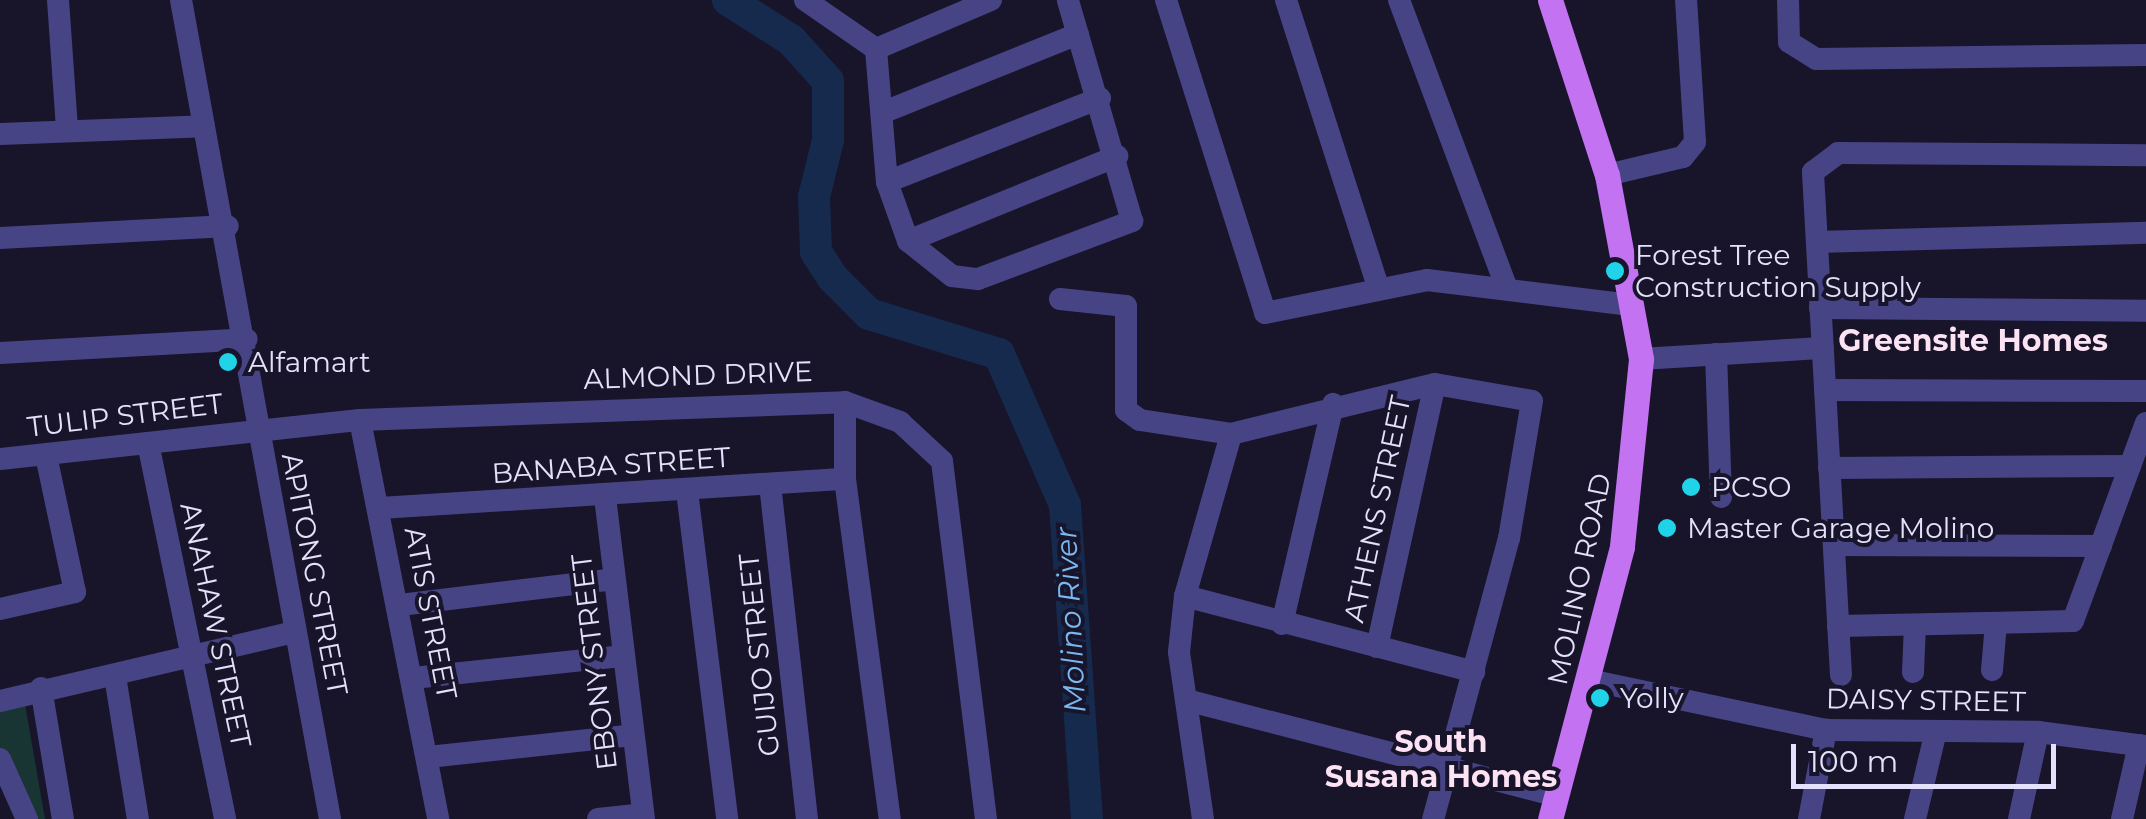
<!DOCTYPE html>
<style>
body{margin:0}
#map{position:relative;width:2146px;height:819px;overflow:hidden;background:#18142a;font-family:Montserrat,sans-serif}
div>[style]{position:absolute}
.green>*{inset:0;background:#183433}
.river>*{height:32px;margin:-16px;padding:0 16px;transform-origin:16px;border-radius:16px;background:#152a4d}
.minor>*{height:22px;margin:-11px;padding:0 11px;transform-origin:11px;border-radius:11px;background:#474485}
.major>*{height:25px;margin:-12.5px;padding:0 12.5px;transform-origin:12.5px;border-radius:12.5px;background:#c372f1}
.dots>*{width:28px;height:28px;translate:-50% -50%;box-sizing:border-box;border:5px solid #18142a;border-radius:50%}
span{translate:-50% -50%;white-space:nowrap;text-align:center;line-height:1.15;-webkit-text-stroke:8px #18142a;paint-order:stroke}
.poi-label{font-size:28px;color:#e4e1fc}
.left{translate:0 -50%;text-align:left}
.street-label{font-size:28px;color:#e4e1fc}
.neighbourhood-label{font-size:30px;color:#fce2f3;font-weight:700}
.water-label{font-size:30px;color:#79b8f2;font-style:italic}
.scale{position:absolute;left:1791px;top:744px;width:265px;height:45px;box-sizing:border-box;border:5px solid #e4e1fc;border-top:0;padding-left:12px;font-size:30px;line-height:35px;white-space:nowrap;color:#e4e1fc;-webkit-text-stroke:8px #18142a;paint-order:stroke}
</style>
<div id="map">
<div class="green">
<i style="clip-path:polygon(25px 704px,45px 819px,31px 819px,0 755px,0 711px)"></i>
</div>
<div class="river">
<i style="left:728px;top:0;width:75px;rotate:32.4deg"></i>
<i style="left:791px;top:40px;width:55px;rotate:47.9deg"></i>
<i style="left:828px;top:81px;width:59px;rotate:90deg"></i>
<i style="left:828px;top:140px;width:59px;rotate:103.8deg"></i>
<i style="left:814px;top:197px;width:55px;rotate:87.9deg"></i>
<i style="left:816px;top:252px;width:31px;rotate:57deg"></i>
<i style="left:833px;top:278px;width:51px;rotate:45deg"></i>
<i style="left:869px;top:314px;width:136px;rotate:17.1deg"></i>
<i style="left:999px;top:354px;width:165px;rotate:66.4deg"></i>
<i style="left:1065px;top:505px;width:315px;rotate:86deg"></i>
</div>
<div class="minor">
<i style="left:58px;top:0;width:130px;rotate:86deg"></i>
<i style="left:181px;top:0;width:832px;rotate:79.69deg"></i>
<i style="left:805px;top:0;width:86px;rotate:34.6deg"></i>
<i style="left:876px;top:49px;width:133px;rotate:85.3deg"></i>
<i style="left:887px;top:182px;width:63px;rotate:70.4deg"></i>
<i style="left:908px;top:241px;width:56px;rotate:38.5deg"></i>
<i style="left:952px;top:276px;width:26px;rotate:7deg"></i>
<i style="left:978px;top:279px;width:165px;rotate:-20.6deg"></i>
<i style="left:1132px;top:221px;width:230px;rotate:-106.2deg"></i>
<i style="left:1166px;top:0;width:328px;rotate:72.4deg"></i>
<i style="left:1265px;top:313px;width:165px;rotate:-11.5deg"></i>
<i style="left:1427px;top:280px;width:207px;rotate:7deg"></i>
<i style="left:1286px;top:0;width:297px;rotate:72.2deg"></i>
<i style="left:1399px;top:0;width:305px;rotate:69.5deg"></i>
<i style="left:1788px;top:0;width:42px;rotate:88.6deg"></i>
<i style="left:1789px;top:42px;width:32px;rotate:32deg"></i>
<i style="left:1816px;top:59px;width:330px;rotate:-0.7deg"></i>
<i style="left:876px;top:49px;width:125px;rotate:-23.1deg"></i>
<i style="left:884px;top:112px;width:209px;rotate:-21.9deg"></i>
<i style="left:0;top:134px;width:204px;rotate:-2.2deg"></i>
<i style="left:1607px;top:175px;width:78px;rotate:-13.3deg"></i>
<i style="left:1683px;top:157px;width:19px;rotate:-51deg"></i>
<i style="left:1695px;top:142px;width:142px;rotate:-93.6deg"></i>
<i style="left:887px;top:182px;width:229px;rotate:-21.5deg"></i>
<i style="left:0;top:238px;width:228px;rotate:-3deg"></i>
<i style="left:908px;top:241px;width:226px;rotate:-22.1deg"></i>
<i style="left:1817px;top:242px;width:329px;rotate:-1.6deg"></i>
<i style="left:1060px;top:299px;width:66px;rotate:6.1deg"></i>
<i style="left:1126px;top:306px;width:104px;rotate:90deg"></i>
<i style="left:1126px;top:410px;width:17px;rotate:36deg"></i>
<i style="left:1140px;top:420px;width:92px;rotate:8.7deg"></i>
<i style="left:1231px;top:434px;width:210px;rotate:-13.8deg"></i>
<i style="left:1435px;top:384px;width:98px;rotate:9.9deg"></i>
<i style="left:1532px;top:401px;width:139px;rotate:99.5deg"></i>
<i style="left:1509px;top:538px;width:291px;rotate:105.1deg"></i>
<i style="left:1820px;top:308px;width:326px;rotate:0.5deg"></i>
<i style="left:0;top:353px;width:247px;rotate:-3.2deg"></i>
<i style="left:1716px;top:354px;width:143px;rotate:88deg"></i>
<i style="left:1641px;top:359px;width:182px;rotate:-3.5deg"></i>
<i style="left:1825px;top:390px;width:321px;rotate:0.2deg"></i>
<i style="left:845px;top:402px;width:77px;rotate:90deg"></i>
<i style="left:845px;top:479px;width:343px;rotate:82.5deg"></i>
<i style="left:360px;top:420px;width:407px;rotate:78.9deg"></i>
<i style="left:148px;top:443px;width:384px;rotate:78.4deg"></i>
<i style="left:0;top:459px;width:362px;rotate:-6.2deg"></i>
<i style="left:360px;top:420px;width:485px;rotate:-2.1deg"></i>
<i style="left:845px;top:402px;width:59px;rotate:20deg"></i>
<i style="left:900px;top:422px;width:57px;rotate:42.9deg"></i>
<i style="left:942px;top:461px;width:361px;rotate:83deg"></i>
<i style="left:1829px;top:468px;width:301px;rotate:-0.4deg"></i>
<i style="left:770px;top:484px;width:337px;rotate:83.7deg"></i>
<i style="left:687px;top:491px;width:330px;rotate:83deg"></i>
<i style="left:605px;top:497px;width:324px;rotate:83.1deg"></i>
<i style="left:380px;top:508px;width:466px;rotate:-3.6deg"></i>
<i style="left:1834px;top:545px;width:267px;rotate:0.2deg"></i>
<i style="left:1185px;top:596px;width:299px;rotate:14.7deg"></i>
<i style="left:400px;top:605px;width:216px;rotate:-6.9deg"></i>
<i style="left:0;top:609px;width:77px;rotate:-12.8deg"></i>
<i style="left:75px;top:592px;width:140px;rotate:-102deg"></i>
<i style="left:1282px;top:624px;width:226px;rotate:-76.9deg"></i>
<i style="left:1838px;top:626px;width:235px;rotate:-1.2deg"></i>
<i style="left:2073px;top:621px;width:211px;rotate:-69.8deg"></i>
<i style="left:1377px;top:647px;width:269px;rotate:-77.6deg"></i>
<i style="left:1992px;top:670px;width:47px;rotate:-85.1deg"></i>
<i style="left:1913px;top:672px;width:47px;rotate:-87.6deg"></i>
<i style="left:1841px;top:675px;width:504px;rotate:-93.19deg"></i>
<i style="left:1813px;top:172px;width:31px;rotate:-37deg"></i>
<i style="left:1838px;top:153px;width:308px;rotate:0.4deg"></i>
<i style="left:115px;top:676px;width:145px;rotate:80.9deg"></i>
<i style="left:413px;top:678px;width:212px;rotate:-6deg"></i>
<i style="left:1589px;top:680px;width:242px;rotate:11.9deg"></i>
<i style="left:1826px;top:730px;width:212px;rotate:0.5deg"></i>
<i style="left:2038px;top:732px;width:109px;rotate:7.4deg"></i>
<i style="left:41px;top:688px;width:133px;rotate:80.5deg"></i>
<i style="left:1186px;top:700px;width:383px;rotate:14.5deg"></i>
<i style="left:0;top:701px;width:303px;rotate:-13.2deg"></i>
<i style="left:428px;top:757px;width:206px;rotate:-6.1deg"></i>
<i style="left:0;top:759px;width:66px;rotate:65.8deg"></i>
<i style="left:598px;top:819px;width:45px;rotate:-6.3deg"></i>
<i style="left:1203px;top:819px;width:169px;rotate:-98.2deg"></i>
<i style="left:1179px;top:652px;width:56px;rotate:-83.9deg"></i>
<i style="left:1185px;top:596px;width:168px;rotate:-74.1deg"></i>
<i style="left:1809px;top:819px;width:91px;rotate:-79.2deg"></i>
<i style="left:1915px;top:819px;width:90px;rotate:-76.6deg"></i>
<i style="left:2019px;top:819px;width:89px;rotate:-77.7deg"></i>
<i style="left:2122px;top:819px;width:76px;rotate:-77.1deg"></i>
</div>
<div class="major">
<i style="left:1550px;top:0;width:184px;rotate:72deg"></i>
<i style="left:1607px;top:175px;width:187px;rotate:79.5deg"></i>
<i style="left:1641px;top:359px;width:189px;rotate:95.8deg"></i>
<i style="left:1622px;top:547px;width:281px;rotate:104.8deg"></i>
</div>
<div class="dots">
<i style="left:1615px;top:271px;background:#20d3e9"></i>
<i style="left:228px;top:362px;background:#20d3e9"></i>
<i style="left:1691px;top:487px;background:#20d3e9"></i>
<i style="left:1667px;top:528px;background:#20d3e9"></i>
<i style="left:1600px;top:698px;background:#20d3e9"></i>
</div>
<div class="poi-label">
<span class="left" style="left:1635px;top:271px">Forest Tree<br>Construction Supply</span>
<span class="left" style="left:248px;top:362px">Alfamart</span>
<span class="left" style="left:1711px;top:487px">PCSO</span>
<span class="left" style="left:1687px;top:528px">Master Garage Molino</span>
<span class="left" style="left:1620px;top:698px">Yolly</span>
</div>
<div class="street-label">
<span style="left:698px;top:375px;rotate:-2deg">ALMOND DRIVE</span>
<span style="left:125px;top:415px;rotate:-7deg">TULIP STREET</span>
<span style="left:611px;top:465px;rotate:-4deg">BANABA STREET</span>
<span style="left:1377px;top:509px;rotate:-78deg">ATHENS STREET</span>
<span style="left:315px;top:574px;rotate:79deg">APITONG STREET</span>
<span style="left:1579px;top:579px;rotate:-78deg">MOLINO ROAD</span>
<span style="left:431px;top:613px;rotate:79deg">ATIS STREET</span>
<span style="left:216px;top:625px;rotate:78deg">ANAHAW STREET</span>
<span style="left:759px;top:655px;rotate:-96deg">GUIJO STREET</span>
<span style="left:594px;top:662px;rotate:-97deg">EBONY STREET</span>
<span style="left:1926px;top:700px;rotate:1deg">DAISY STREET</span>
</div>
<div class="neighbourhood-label">
<span style="left:1973px;top:341px">Greensite Homes</span>
<span style="left:1441px;top:759px">South<br>Susana Homes</span>
</div>
<div class="water-label">
<span style="left:1071px;top:620px;rotate:-93deg">Molino River</span>
</div>
<div class="scale">100 m</div>
</div>
